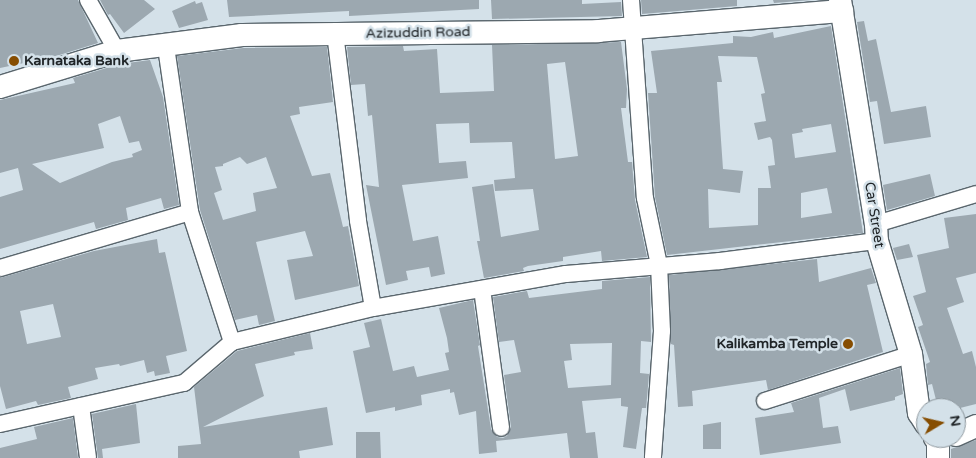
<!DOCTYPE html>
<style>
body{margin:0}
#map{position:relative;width:976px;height:458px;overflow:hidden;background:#d4e1e9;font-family:"Varela Round",sans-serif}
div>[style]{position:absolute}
.building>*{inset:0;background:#9ca8b0}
.roads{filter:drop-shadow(1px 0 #5a666d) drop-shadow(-1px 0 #5a666d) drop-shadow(0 1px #5a666d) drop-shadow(0 -1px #5a666d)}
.street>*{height:16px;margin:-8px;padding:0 8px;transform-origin:8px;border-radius:8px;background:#fff}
.secondary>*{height:22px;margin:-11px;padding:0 11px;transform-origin:11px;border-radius:11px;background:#fff}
.dots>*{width:14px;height:14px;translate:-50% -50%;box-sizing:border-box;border:2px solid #d4e1e9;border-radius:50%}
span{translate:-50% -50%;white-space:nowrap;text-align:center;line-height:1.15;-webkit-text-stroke:5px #d4e1e9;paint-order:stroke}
.street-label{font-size:14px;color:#202528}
.poi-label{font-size:14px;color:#202528;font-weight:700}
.left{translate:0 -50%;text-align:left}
.right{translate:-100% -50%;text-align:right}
.north{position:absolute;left:916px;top:398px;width:50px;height:50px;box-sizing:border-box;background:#d4e1e9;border:1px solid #8c969c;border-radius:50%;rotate:81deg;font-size:14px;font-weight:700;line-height:20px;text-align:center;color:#202528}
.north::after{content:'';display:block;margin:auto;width:18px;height:22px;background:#864d01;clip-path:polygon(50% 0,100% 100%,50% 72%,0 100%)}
</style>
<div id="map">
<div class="building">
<i style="clip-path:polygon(0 0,78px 0,98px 43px,24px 66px,24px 63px,0 68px)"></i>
<i style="clip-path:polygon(100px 0,144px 0,155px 9px,124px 33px,110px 14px,108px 15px)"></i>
<i style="clip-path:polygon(227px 0,479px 0,479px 9px,349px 16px,349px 11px,229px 17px)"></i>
<i style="clip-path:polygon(491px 0,582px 0,582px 4px,621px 2px,622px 16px,492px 19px)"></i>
<i style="clip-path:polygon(641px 0,737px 0,737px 6px,642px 14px)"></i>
<i style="clip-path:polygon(773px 0,811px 0,774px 3px)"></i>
<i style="clip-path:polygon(195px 1px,196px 4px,202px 2px,208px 20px,179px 28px,172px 11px)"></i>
<i style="clip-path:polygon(864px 21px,868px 41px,876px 39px,891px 112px,926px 106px,931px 137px,884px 144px,877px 101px,870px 102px,857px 22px)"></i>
<i style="clip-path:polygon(evenodd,831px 26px,863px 233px,667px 255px,655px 197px,648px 93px,657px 93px,651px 51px,733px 43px,733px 36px,751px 37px,773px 32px,774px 38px,831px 26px,718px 56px,757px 57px,765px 93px,761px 94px,766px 121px,754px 123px,758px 140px,770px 137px,772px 140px,775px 165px,768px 166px,771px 188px,758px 188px,758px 225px,709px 228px,708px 189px,740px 193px,743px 171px,723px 169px,717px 82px,722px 82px,718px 56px,831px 26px,831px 124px,836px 152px,795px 158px,792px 134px,803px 132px,802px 129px,831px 124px,831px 26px,827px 188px,832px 213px,801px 218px,801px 193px,827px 188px)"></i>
<i style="clip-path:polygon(evenodd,621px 42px,627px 89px,626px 108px,621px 108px,628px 162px,632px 162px,635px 200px,647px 257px,602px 261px,601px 251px,563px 257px,563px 261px,528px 266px,523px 268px,524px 271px,484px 278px,477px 241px,480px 241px,472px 187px,493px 184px,501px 237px,539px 230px,533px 189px,495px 191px,494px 180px,515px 178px,512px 142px,470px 143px,469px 123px,436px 124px,439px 163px,466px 161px,468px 178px,402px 185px,413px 241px,438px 236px,445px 274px,431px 277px,429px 267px,406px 271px,408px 280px,386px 285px,366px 185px,379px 187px,372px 115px,368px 116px,365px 84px,351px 85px,347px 47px,403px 46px,404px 51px,437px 49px,440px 93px,494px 91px,492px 45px,621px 42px,565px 62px,578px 156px,555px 159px,547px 64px,565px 62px)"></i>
<i style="clip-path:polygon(evenodd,327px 47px,333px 102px,299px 107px,300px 114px,290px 116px,312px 176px,330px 173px,343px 227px,348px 226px,359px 286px,295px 300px,287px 260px,313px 256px,305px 231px,256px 242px,275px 321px,259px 325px,257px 315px,235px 320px,200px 210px,177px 56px,243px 48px,327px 47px,240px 157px,247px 164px,266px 157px,277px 188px,253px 193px,256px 211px,223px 220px,214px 193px,222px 190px,215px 167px,223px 166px,223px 164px,240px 157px)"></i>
<i style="clip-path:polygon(evenodd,150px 60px,163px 97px,179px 205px,164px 209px,161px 198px,126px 208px,128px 220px,96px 229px,94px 222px,0 249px,0 197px,23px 190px,18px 168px,0 173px,0 100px,75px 83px,73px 78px,120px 64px,150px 60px,120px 116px,129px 143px,139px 141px,142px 150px,132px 154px,133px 157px,112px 162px,60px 183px,32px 164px,104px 148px,98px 124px,120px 116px)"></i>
<i style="clip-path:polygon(930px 174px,935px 196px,887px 210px,883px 185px)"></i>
<i style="clip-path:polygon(976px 214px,976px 273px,956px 278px,964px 302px,947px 308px,963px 354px,972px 351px,976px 367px,976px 404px,960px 408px,938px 408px,932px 384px,928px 385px,926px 364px,930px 362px,918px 327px,923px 325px,913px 296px,926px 292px,917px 255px,949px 248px,944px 218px)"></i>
<i style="clip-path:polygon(evenodd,157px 239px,159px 253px,165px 252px,187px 351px,166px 356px,170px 373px,155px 376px,154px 371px,147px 373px,144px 360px,120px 366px,119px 364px,95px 368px,98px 379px,68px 387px,71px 398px,38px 405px,36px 401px,6px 409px,0 386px,0 278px,94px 251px,157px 239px,53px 304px,61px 337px,27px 344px,20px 311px,53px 304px)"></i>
<i style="clip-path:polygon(909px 244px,913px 257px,897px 260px,893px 248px)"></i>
<i style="clip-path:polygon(817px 259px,819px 282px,871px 268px,876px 283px,867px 285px,883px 352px,768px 390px,766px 380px,692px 391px,693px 406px,678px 407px,674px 345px,671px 344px,669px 275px)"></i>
<i style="clip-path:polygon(evenodd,650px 277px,651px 342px,641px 341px,640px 373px,649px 374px,647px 398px,646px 408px,642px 408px,636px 449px,623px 447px,628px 407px,621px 406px,621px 398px,582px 401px,586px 433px,595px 432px,598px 458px,570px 458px,567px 433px,496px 441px,497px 452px,479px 454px,476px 411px,459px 415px,454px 392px,450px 393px,450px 389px,421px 395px,422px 405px,395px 411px,395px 407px,366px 413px,353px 351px,370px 347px,364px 323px,381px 319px,393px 371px,414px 366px,417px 377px,449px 370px,445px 353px,449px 352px,447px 338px,439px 308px,473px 300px,480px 345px,478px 346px,491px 429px,497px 437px,503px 438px,507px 436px,511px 427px,504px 375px,521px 372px,514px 340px,499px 342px,493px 297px,527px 291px,529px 298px,602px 289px,602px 281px,650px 277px,612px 343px,611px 385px,568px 388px,564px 361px,572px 360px,570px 344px,612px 343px)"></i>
<i style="clip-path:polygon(310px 333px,313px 349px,294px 352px,295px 355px,255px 364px,264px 396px,203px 427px,327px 407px,333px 445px,299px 451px,300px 458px,178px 458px,178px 446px,201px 444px,194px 387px,237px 351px)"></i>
<i style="clip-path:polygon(900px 368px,903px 394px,895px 397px,895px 400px,850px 411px,845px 389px,819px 398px,823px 428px,838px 426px,841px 443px,760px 455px,755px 418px,794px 412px,791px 403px)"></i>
<i style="clip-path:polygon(136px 404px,140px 443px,102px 449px,103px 458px,98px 458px,92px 414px)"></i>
<i style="clip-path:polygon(73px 418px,78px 458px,0 458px,0 448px,37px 439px,34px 427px)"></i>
<i style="clip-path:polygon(721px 422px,721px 449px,703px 449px,703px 425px)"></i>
<i style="clip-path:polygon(356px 432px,380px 432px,381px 458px,356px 458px)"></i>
<i style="clip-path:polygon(976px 440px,976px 458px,951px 458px,951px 449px)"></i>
</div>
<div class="roads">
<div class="street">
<i style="left:88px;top:0;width:59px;rotate:60.4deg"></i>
<i style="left:631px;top:0;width:198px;rotate:86deg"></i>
<i style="left:645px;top:198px;width:68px;rotate:78.2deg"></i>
<i style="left:659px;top:265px;width:66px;rotate:87.4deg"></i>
<i style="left:662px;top:331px;width:127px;rotate:94.1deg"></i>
<i style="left:335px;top:33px;width:189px;rotate:83deg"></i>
<i style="left:358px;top:221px;width:88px;rotate:80.2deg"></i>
<i style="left:166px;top:47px;width:167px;rotate:81.7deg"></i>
<i style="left:190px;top:212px;width:137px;rotate:72.1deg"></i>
<i style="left:876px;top:224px;width:104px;rotate:-16.7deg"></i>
<i style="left:0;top:268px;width:198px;rotate:-16.4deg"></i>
<i style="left:482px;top:289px;width:140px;rotate:82.2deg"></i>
<i style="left:765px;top:401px;width:153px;rotate:-17.8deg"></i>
<i style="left:81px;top:406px;width:52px;rotate:82.3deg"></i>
<i style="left:0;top:424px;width:189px;rotate:-12.6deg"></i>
<i style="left:184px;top:383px;width:63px;rotate:-40.5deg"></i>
<i style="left:232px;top:342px;width:145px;rotate:-13.6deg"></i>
<i style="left:373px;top:308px;width:196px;rotate:-10deg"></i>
<i style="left:566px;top:274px;width:155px;rotate:-4.8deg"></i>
<i style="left:720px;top:261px;width:158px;rotate:-7.3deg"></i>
</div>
<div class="secondary">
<i style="left:840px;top:0;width:227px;rotate:80.9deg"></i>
<i style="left:876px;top:224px;width:17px;rotate:87deg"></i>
<i style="left:877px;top:241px;width:118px;rotate:73.3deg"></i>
<i style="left:911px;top:354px;width:60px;rotate:82.3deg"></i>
<i style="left:919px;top:413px;width:13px;rotate:58deg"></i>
<i style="left:0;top:87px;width:122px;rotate:-17.1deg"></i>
<i style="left:117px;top:51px;width:126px;rotate:-7.3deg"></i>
<i style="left:242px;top:35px;width:356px;rotate:-0.6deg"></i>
<i style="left:598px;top:31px;width:245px;rotate:-4.7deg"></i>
<i style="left:956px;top:435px;width:22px;rotate:-24deg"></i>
<i style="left:935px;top:438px;width:5px;rotate:53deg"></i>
<i style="left:938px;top:442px;width:16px;rotate:90deg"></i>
</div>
</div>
<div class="dots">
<i style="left:14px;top:61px;background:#864d01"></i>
<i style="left:848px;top:344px;background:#864d01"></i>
</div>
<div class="street-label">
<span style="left:418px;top:33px;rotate:-1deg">Azizuddin Road</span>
<span style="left:874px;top:215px;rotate:81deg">Car Street</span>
</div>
<div class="poi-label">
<span class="left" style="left:24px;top:61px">Karnataka Bank</span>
<span class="right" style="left:838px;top:344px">Kalikamba Temple</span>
</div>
<div class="north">N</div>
</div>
